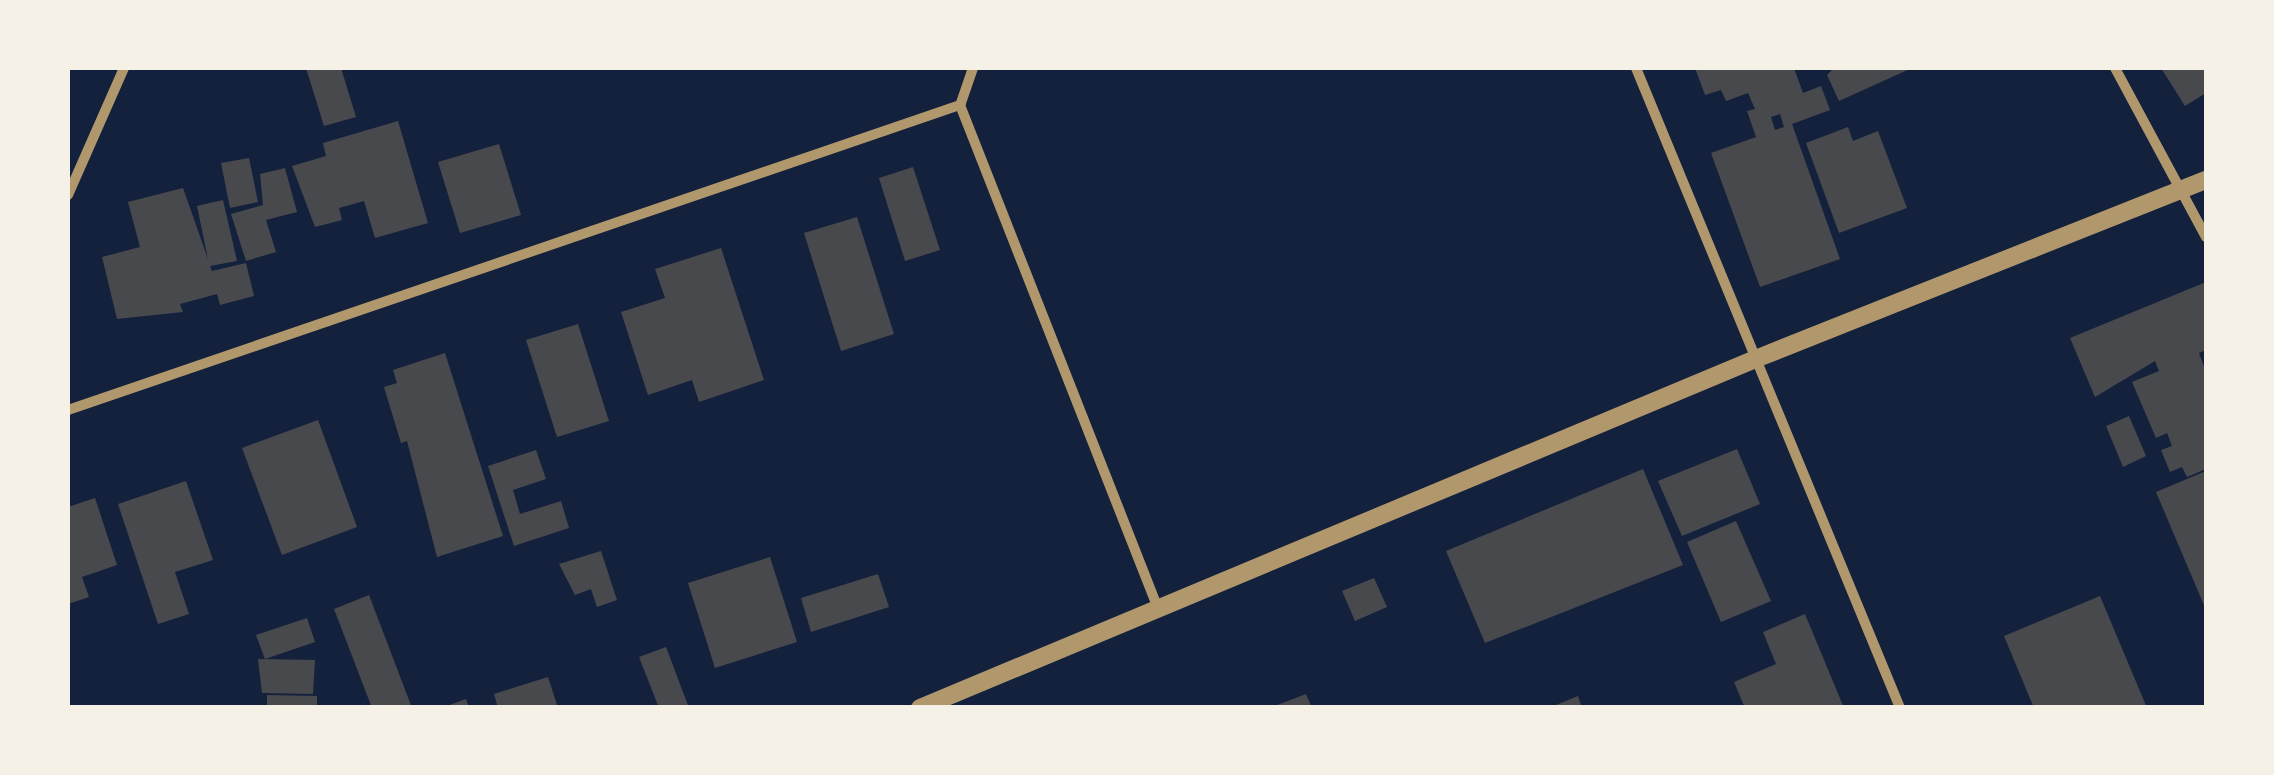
<!DOCTYPE html>
<style>
body{margin:0}
#map{position:relative;width:2274px;height:775px;overflow:hidden;background:#14213d;font-family:Manrope,sans-serif}
div>[style]{position:absolute}
.building>*{inset:0;background:#48494c}
.minor>*{height:10px;margin:-5px;padding:0 5px;transform-origin:5px;border-radius:5px;background:#b1986c}
.tertiary>*{height:18px;margin:-9px;padding:0 9px;transform-origin:9px;border-radius:9px;background:#b1986c}
span{translate:-50% -50%;white-space:nowrap;text-align:center;line-height:1.15;-webkit-text-stroke:8px #f6f1e7;paint-order:stroke}
.frame{position:absolute;inset:0;border:70px solid #f6f1e7;pointer-events:none}
</style>
<div id="map">
<div class="building">
<i style="clip-path:polygon(306px 68px,341px 68px,356px 117px,324px 126px)"></i>
<i style="clip-path:polygon(evenodd,1695px 68px,1794px 68px,1803px 93px,1821px 86px,1830px 110px,1792px 124px,1840px 259px,1760px 287px,1711px 153px,1756px 137px,1747px 111px,1755px 109px,1748px 93px,1726px 101px,1721px 90px,1705px 95px,1695px 68px,1780px 114px,1784px 127px,1775px 130px,1771px 117px,1780px 114px)"></i>
<i style="clip-path:polygon(1834px 68px,1912px 68px,1839px 101px,1827px 75px)"></i>
<i style="clip-path:polygon(2161px 68px,2206px 68px,2206px 93px,2185px 106px)"></i>
<i style="clip-path:polygon(398px 121px,428px 223px,375px 238px,364px 201px,339px 208px,342px 220px,315px 227px,292px 166px,326px 156px,323px 143px)"></i>
<i style="clip-path:polygon(1848px 127px,1853px 141px,1878px 131px,1907px 208px,1839px 233px,1806px 143px)"></i>
<i style="clip-path:polygon(499px 144px,521px 215px,460px 233px,438px 162px)"></i>
<i style="clip-path:polygon(249px 158px,258px 202px,230px 208px,221px 163px)"></i>
<i style="clip-path:polygon(913px 167px,940px 250px,905px 261px,879px 178px)"></i>
<i style="clip-path:polygon(285px 168px,297px 212px,266px 220px,276px 252px,246px 261px,231px 214px,263px 205px,260px 174px)"></i>
<i style="clip-path:polygon(183px 188px,208px 259px,197px 206px,223px 200px,237px 261px,210px 266px,212px 271px,246px 263px,254px 296px,220px 305px,217px 294px,180px 304px,183px 312px,117px 319px,102px 257px,140px 247px,128px 202px)"></i>
<i style="clip-path:polygon(857px 217px,894px 334px,841px 351px,804px 233px)"></i>
<i style="clip-path:polygon(721px 248px,764px 380px,699px 402px,692px 380px,648px 395px,621px 312px,665px 298px,655px 269px)"></i>
<i style="clip-path:polygon(2206px 282px,2206px 350px,2199px 353px,2206px 372px,2206px 469px,2187px 477px,2182px 467px,2170px 472px,2161px 450px,2172px 446px,2167px 433px,2156px 438px,2132px 382px,2159px 371px,2155px 361px,2095px 397px,2070px 338px)"></i>
<i style="clip-path:polygon(578px 324px,609px 421px,557px 437px,526px 340px)"></i>
<i style="clip-path:polygon(445px 353px,503px 536px,437px 557px,407px 441px,401px 443px,384px 387px,397px 383px,393px 370px)"></i>
<i style="clip-path:polygon(2129px 416px,2146px 456px,2123px 467px,2106px 426px)"></i>
<i style="clip-path:polygon(318px 420px,357px 527px,282px 555px,242px 448px)"></i>
<i style="clip-path:polygon(1737px 449px,1760px 504px,1682px 536px,1658px 481px)"></i>
<i style="clip-path:polygon(536px 450px,546px 479px,513px 490px,520px 514px,561px 501px,569px 528px,514px 546px,488px 466px)"></i>
<i style="clip-path:polygon(1643px 469px,1683px 565px,1485px 643px,1446px 551px)"></i>
<i style="clip-path:polygon(2206px 471px,2206px 610px,2156px 492px)"></i>
<i style="clip-path:polygon(186px 481px,213px 560px,175px 572px,189px 614px,158px 624px,118px 504px)"></i>
<i style="clip-path:polygon(95px 498px,117px 565px,82px 577px,89px 597px,68px 604px,68px 507px)"></i>
<i style="clip-path:polygon(1736px 521px,1771px 601px,1721px 622px,1687px 542px)"></i>
<i style="clip-path:polygon(601px 551px,617px 600px,597px 607px,591px 589px,575px 595px,559px 564px)"></i>
<i style="clip-path:polygon(770px 557px,797px 642px,715px 668px,688px 583px)"></i>
<i style="clip-path:polygon(878px 574px,889px 607px,811px 632px,801px 598px)"></i>
<i style="clip-path:polygon(1374px 578px,1387px 607px,1355px 621px,1342px 591px)"></i>
<i style="clip-path:polygon(369px 595px,412px 708px,372px 708px,334px 609px)"></i>
<i style="clip-path:polygon(2100px 596px,2147px 708px,2034px 708px,2004px 636px)"></i>
<i style="clip-path:polygon(1805px 614px,1844px 708px,1745px 708px,1734px 682px,1776px 664px,1763px 632px)"></i>
<i style="clip-path:polygon(307px 618px,315px 642px,265px 659px,256px 635px)"></i>
<i style="clip-path:polygon(666px 647px,689px 708px,659px 708px,639px 657px)"></i>
<i style="clip-path:polygon(258px 659px,315px 660px,313px 694px,262px 693px)"></i>
<i style="clip-path:polygon(548px 677px,558px 708px,498px 708px,494px 694px)"></i>
<i style="clip-path:polygon(1306px 694px,1312px 708px,1272px 708px,1272px 707px)"></i>
<i style="clip-path:polygon(267px 695px,317px 696px,317px 708px,267px 708px)"></i>
<i style="clip-path:polygon(1578px 696px,1582px 708px,1551px 708px,1551px 707px)"></i>
<i style="clip-path:polygon(466px 699px,469px 708px,444px 708px,444px 707px)"></i>
</div>
<div class="minor">
<i style="left:973px;top:68px;width:39px;rotate:109deg"></i>
<i style="left:960px;top:105px;width:544px;rotate:68.53deg"></i>
<i style="left:1636px;top:68px;width:692px;rotate:67.58deg"></i>
<i style="left:2115px;top:68px;width:192px;rotate:61.7deg"></i>
<i style="left:68px;top:195px;width:139px;rotate:-66.2deg"></i>
<i style="left:68px;top:410px;width:943px;rotate:-18.88deg"></i>
</div>
<div class="tertiary">
<i style="left:920px;top:708px;width:908px;rotate:-22.67deg"></i>
<i style="left:1758px;top:358px;width:482px;rotate:-21.7deg"></i>
</div>
<div class="frame"></div>
</div>
